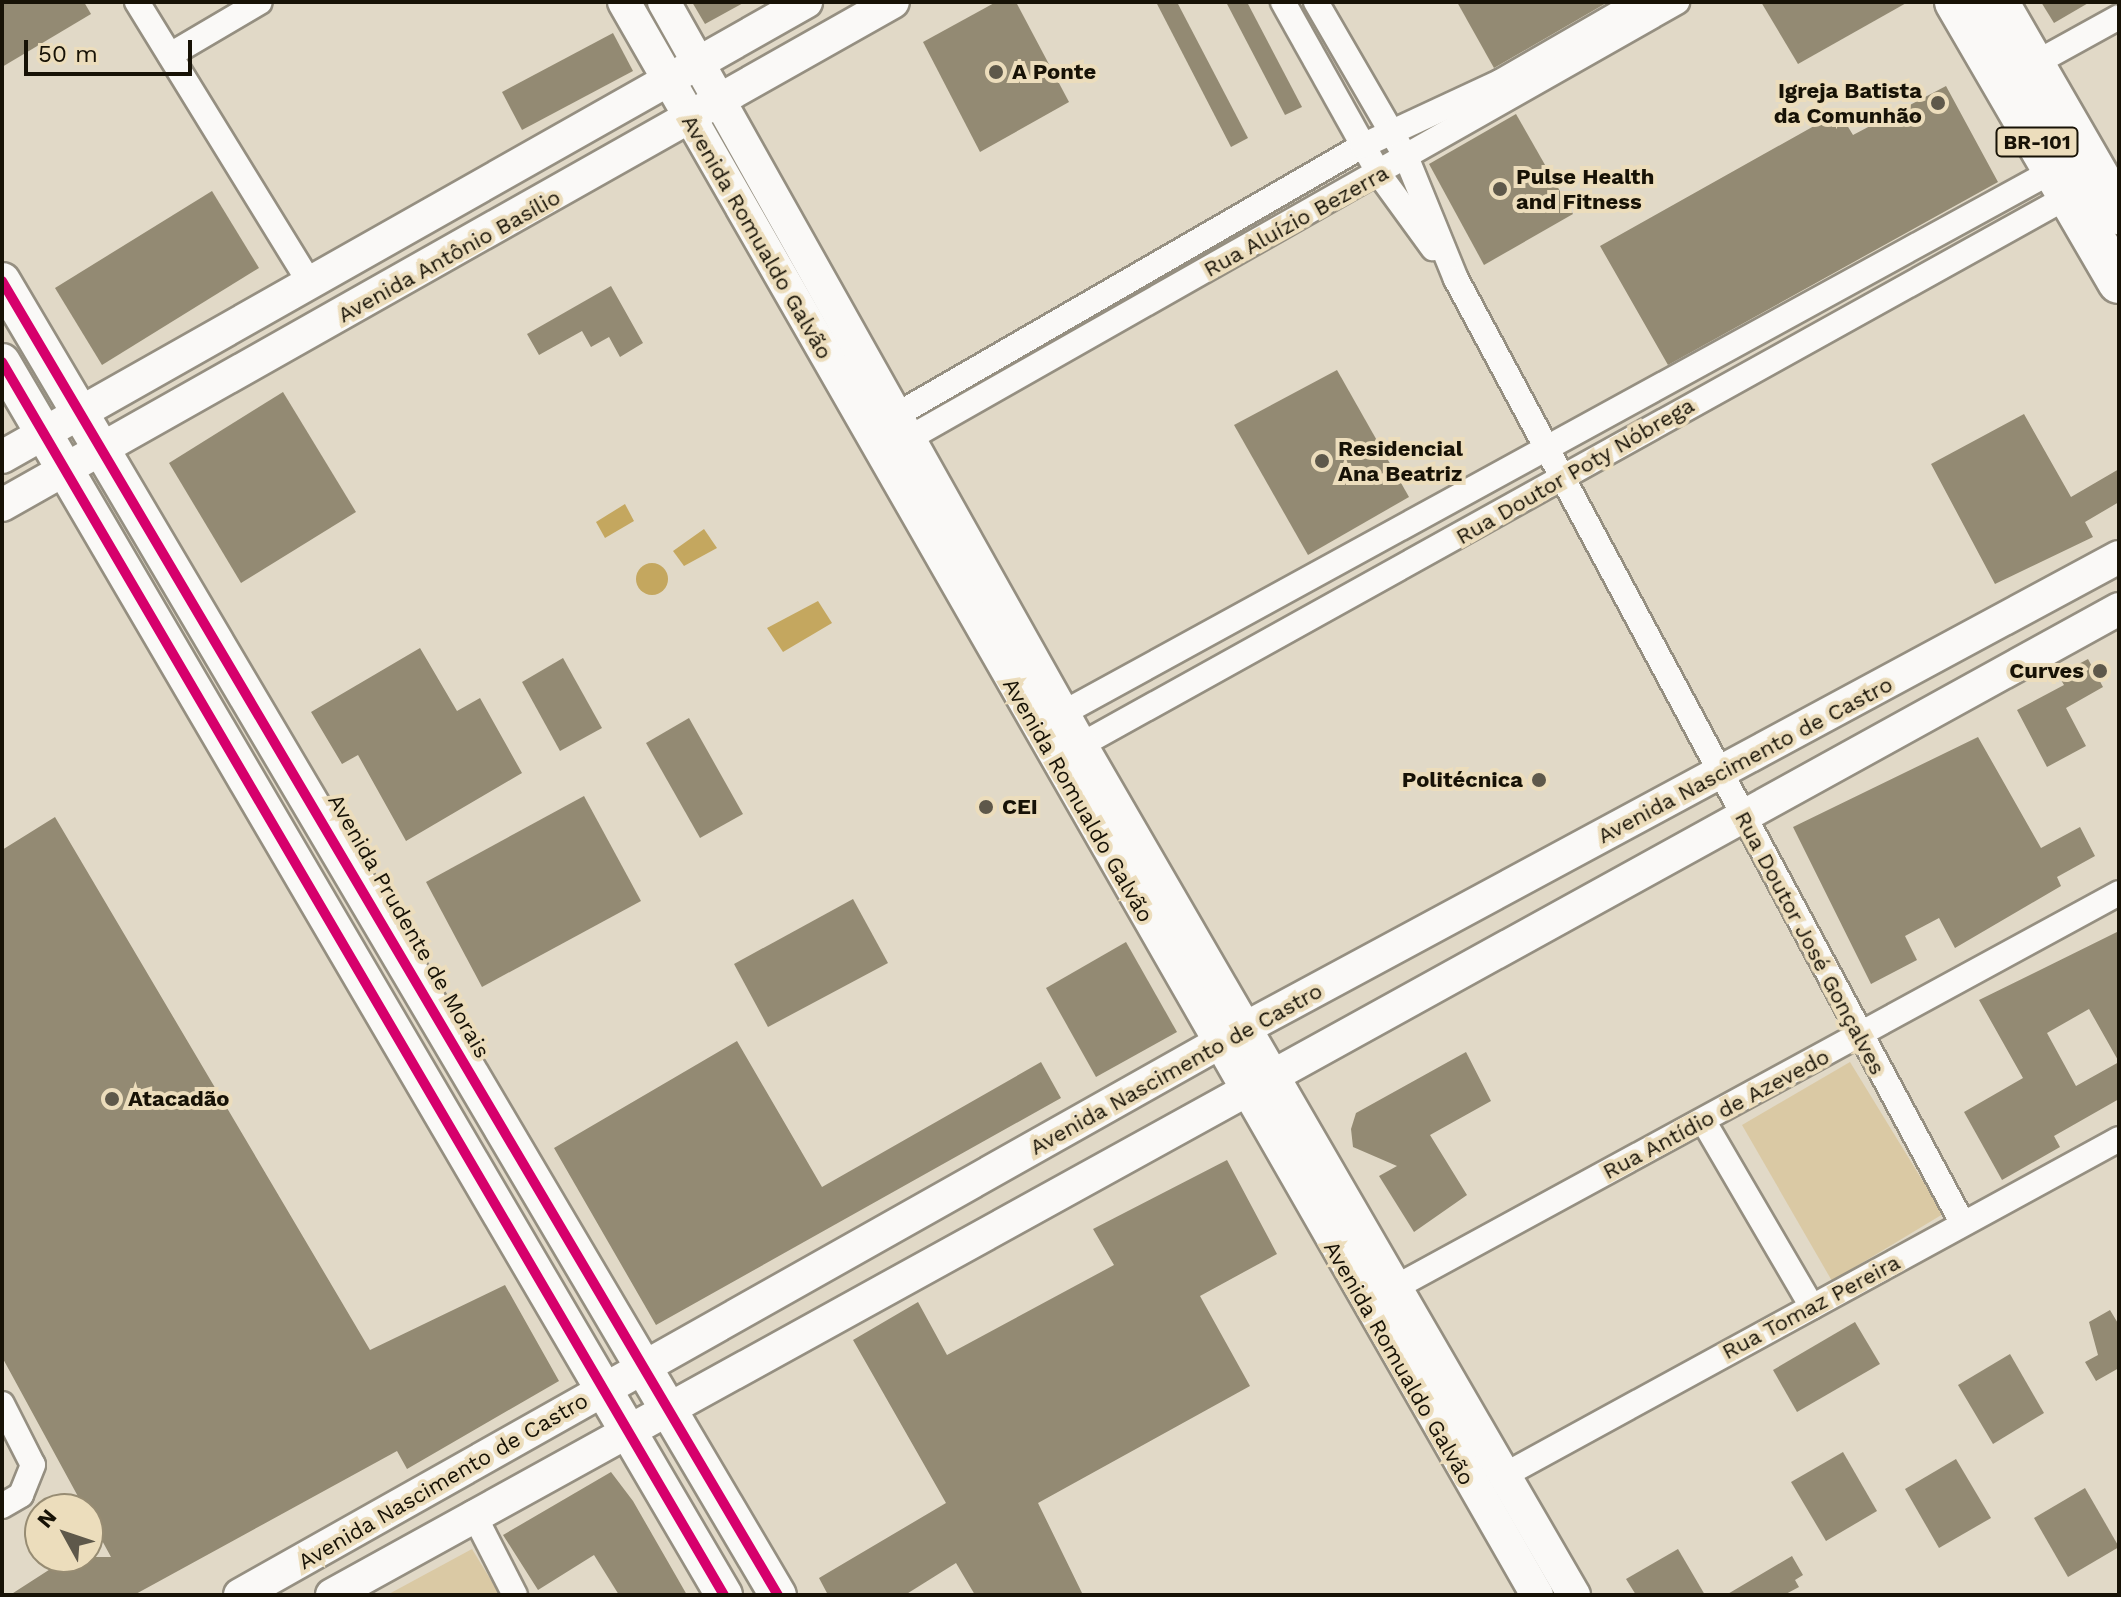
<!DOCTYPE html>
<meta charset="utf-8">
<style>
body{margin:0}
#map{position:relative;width:2121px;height:1597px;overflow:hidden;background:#e1d9c7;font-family:"Work Sans",sans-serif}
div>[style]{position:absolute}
.green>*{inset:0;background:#dac9a4}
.water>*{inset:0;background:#c4a75f}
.round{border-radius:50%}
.building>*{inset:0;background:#938a73}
.roads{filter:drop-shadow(2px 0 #958f81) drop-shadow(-2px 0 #958f81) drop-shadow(0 2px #958f81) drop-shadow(0 -2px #958f81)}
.street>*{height:24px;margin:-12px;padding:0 12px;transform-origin:12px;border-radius:12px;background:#faf9f7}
.secondary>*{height:32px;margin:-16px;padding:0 16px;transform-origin:16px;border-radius:16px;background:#faf9f7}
.primary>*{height:36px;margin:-18px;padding:0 18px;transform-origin:18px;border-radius:18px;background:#faf9f7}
.highway>*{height:42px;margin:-21px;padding:0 21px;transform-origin:21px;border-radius:21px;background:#faf9f7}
.cycleway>*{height:10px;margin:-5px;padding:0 5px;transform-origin:5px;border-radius:5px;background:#d6006c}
.dots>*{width:22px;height:22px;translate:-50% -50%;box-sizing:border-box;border:4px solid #ecddbc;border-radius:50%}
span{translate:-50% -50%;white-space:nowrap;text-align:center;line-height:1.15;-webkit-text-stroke:8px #ecddbc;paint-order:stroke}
.shield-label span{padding:2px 6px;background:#ecddbc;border:2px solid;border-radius:6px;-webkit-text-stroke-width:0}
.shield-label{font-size:20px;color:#171206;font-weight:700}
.poi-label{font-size:22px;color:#171206;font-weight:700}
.left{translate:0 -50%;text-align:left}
.right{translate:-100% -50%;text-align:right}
.street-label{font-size:22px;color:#171206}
.frame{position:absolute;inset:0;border:4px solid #171206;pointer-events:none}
.north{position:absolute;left:24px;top:1493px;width:80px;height:80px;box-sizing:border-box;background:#ecddbc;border:2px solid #978c73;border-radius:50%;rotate:310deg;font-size:22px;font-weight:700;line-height:32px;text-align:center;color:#171206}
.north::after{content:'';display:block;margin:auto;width:28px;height:36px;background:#5e584a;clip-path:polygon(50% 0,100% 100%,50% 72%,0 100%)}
.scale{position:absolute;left:24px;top:40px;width:168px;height:36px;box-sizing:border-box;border:4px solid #171206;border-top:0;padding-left:10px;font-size:24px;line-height:28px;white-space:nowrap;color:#171206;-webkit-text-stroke:6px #ecddbc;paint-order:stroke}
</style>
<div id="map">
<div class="green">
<i style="clip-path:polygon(1850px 1062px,1943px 1214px,1832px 1281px,1742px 1125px)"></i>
<i style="clip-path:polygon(472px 1549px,500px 1595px,387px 1595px)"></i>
</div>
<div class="water">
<i style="clip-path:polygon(625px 504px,634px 521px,605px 538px,596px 522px)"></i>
<i style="clip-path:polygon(704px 529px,717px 548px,684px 566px,673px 551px)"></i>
<i class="round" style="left:636px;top:563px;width:32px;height:32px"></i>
<i style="clip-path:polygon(818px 601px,832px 623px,783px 652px,767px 628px)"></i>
</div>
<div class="building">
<i style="clip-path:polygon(2px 2px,84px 2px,91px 14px,2px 67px)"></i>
<i style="clip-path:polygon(692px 2px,745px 2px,705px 24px)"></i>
<i style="clip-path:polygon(996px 2px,1016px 2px,1069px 102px,980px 152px,923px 42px)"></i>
<i style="clip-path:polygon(1156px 2px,1177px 2px,1248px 138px,1231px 147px)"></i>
<i style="clip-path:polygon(1226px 2px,1247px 2px,1302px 107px,1285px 115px)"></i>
<i style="clip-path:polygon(1457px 2px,1608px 2px,1494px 68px)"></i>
<i style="clip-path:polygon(1761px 2px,1908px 2px,1798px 64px)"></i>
<i style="clip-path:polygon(2041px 2px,2090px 2px,2054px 23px)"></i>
<i style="clip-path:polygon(613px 33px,633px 71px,522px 130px,502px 92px)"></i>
<i style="clip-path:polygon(1946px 86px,1998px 182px,1668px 365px,1600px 246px,1839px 112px,1853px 135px)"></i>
<i style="clip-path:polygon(1516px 114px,1573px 214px,1484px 265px,1429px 164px)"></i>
<i style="clip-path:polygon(212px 191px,259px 268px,102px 365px,55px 288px)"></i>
<i style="clip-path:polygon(611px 286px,643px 343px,620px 357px,609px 337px,591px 347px,582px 331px,539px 355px,527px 334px)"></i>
<i style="clip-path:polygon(1337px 370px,1409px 497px,1308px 555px,1234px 425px)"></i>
<i style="clip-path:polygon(283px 392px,356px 512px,241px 583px,169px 463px)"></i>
<i style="clip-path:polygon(2024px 414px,2071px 497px,2119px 469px,2119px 502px,2085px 522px,2093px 537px,1995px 584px,1931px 464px)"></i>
<i style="clip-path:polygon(420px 648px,457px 711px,480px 698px,522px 773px,406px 841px,358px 755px,342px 764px,311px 712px)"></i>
<i style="clip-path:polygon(563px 658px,602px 728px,560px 751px,522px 682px)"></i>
<i style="clip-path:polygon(2088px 659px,2103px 687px,2066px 708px,2086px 746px,2047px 767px,2017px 710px,2064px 685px,2058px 675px)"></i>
<i style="clip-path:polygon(689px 718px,743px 814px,700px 838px,646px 743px)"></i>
<i style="clip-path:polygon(1978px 737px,2041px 848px,2080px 827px,2095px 856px,2057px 877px,2061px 886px,1955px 948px,1939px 918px,1905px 936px,1917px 960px,1871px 984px,1793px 827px)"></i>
<i style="clip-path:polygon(584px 796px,641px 901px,482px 987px,426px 882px)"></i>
<i style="clip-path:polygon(55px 817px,370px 1350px,505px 1285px,559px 1381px,407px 1469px,397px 1451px,134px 1595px,10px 1595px,69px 1557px,111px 1557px,2px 1357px,2px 850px)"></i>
<i style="clip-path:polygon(853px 899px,888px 963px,768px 1027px,734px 964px)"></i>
<i style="clip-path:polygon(evenodd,2119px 931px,2119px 1099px,2054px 1136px,2060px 1147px,2002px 1180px,1964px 1112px,2023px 1078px,1979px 1000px,2119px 931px,2089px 1009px,2119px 1062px,2076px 1086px,2047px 1033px,2089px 1009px)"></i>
<i style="clip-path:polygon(1126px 942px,1177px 1032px,1096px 1077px,1046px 988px)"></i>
<i style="clip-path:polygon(737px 1041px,822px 1187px,1041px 1062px,1061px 1098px,656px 1325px,554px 1148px)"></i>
<i style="clip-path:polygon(1466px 1052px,1491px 1101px,1430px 1135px,1467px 1195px,1414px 1232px,1379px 1176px,1397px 1166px,1353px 1147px,1351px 1129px,1356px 1113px)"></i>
<i style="clip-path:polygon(1227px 1160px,1277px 1254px,1200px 1296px,1250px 1386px,1038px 1503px,1083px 1595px,975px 1595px,956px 1563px,905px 1595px,828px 1595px,819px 1578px,946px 1503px,853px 1340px,918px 1302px,947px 1355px,1114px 1265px,1093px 1229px)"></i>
<i style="clip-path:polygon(2110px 1310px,2119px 1325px,2119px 1368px,2096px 1381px,2085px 1362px,2098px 1355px,2089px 1322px)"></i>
<i style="clip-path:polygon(1855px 1322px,1880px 1364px,1797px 1412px,1773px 1370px)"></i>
<i style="clip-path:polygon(2010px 1354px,2044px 1413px,1993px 1444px,1958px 1385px)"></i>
<i style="clip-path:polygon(1843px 1452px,1877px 1511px,1826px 1541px,1791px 1482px)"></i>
<i style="clip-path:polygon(1956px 1459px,1991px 1518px,1939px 1548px,1905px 1489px)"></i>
<i style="clip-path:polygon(611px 1472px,633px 1501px,687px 1595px,619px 1595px,594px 1555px,538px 1590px,503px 1535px)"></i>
<i style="clip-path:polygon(2085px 1488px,2119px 1547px,2068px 1577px,2034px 1518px)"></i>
<i style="clip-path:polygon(1678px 1549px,1705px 1595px,1636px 1595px,1626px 1579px)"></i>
<i style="clip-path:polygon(1792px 1556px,1803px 1575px,1795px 1580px,1799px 1587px,1784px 1595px,1726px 1595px)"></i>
</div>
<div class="roads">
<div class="street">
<i style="left:137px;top:2px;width:330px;rotate:58.4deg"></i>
<i style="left:1283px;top:2px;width:197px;rotate:60.8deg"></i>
<i style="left:1379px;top:174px;width:92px;rotate:53.9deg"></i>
<i style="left:1316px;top:2px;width:181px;rotate:59.9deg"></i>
<i style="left:1407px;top:159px;width:130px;rotate:67.8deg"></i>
<i style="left:1456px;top:279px;width:1072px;rotate:61.79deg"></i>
<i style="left:170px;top:55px;width:104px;rotate:-30.5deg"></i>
<i style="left:2034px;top:64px;width:97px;rotate:-28.9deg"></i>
<i style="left:900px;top:413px;width:534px;rotate:-30.02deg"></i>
<i style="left:1362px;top:146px;width:152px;rotate:-24.9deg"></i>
<i style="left:1500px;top:82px;width:160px;rotate:-30.1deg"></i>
<i style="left:913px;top:436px;width:879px;rotate:-29.6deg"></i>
<i style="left:1065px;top:712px;width:1128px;rotate:-28.72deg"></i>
<i style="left:1081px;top:745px;width:1130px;rotate:-29.06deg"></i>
<i style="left:1704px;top:1122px;width:214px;rotate:59.7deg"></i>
<i style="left:1396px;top:1287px;width:823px;rotate:-28.59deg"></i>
<i style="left:2px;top:1404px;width:68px;rotate:63.1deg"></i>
<i style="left:33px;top:1465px;width:32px;rotate:112deg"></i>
<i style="left:21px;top:1495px;width:22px;rotate:150deg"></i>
<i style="left:1503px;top:1476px;width:702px;rotate:-28.68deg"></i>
<i style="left:473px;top:1513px;width:92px;rotate:62.9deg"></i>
</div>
<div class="secondary">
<i style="left:624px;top:2px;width:1836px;rotate:60.18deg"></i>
<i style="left:664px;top:2px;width:852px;rotate:60.7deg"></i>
<i style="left:1081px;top:745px;width:983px;rotate:59.89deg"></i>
<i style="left:2px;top:457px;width:924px;rotate:-29.51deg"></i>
<i style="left:2px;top:505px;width:1023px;rotate:-29.45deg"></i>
<i style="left:240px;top:1595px;width:1158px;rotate:-29.42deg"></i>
<i style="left:1249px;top:1026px;width:988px;rotate:-28.33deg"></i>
<i style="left:332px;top:1595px;width:2041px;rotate:-28.89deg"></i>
</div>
<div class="primary">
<i style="left:2px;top:281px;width:1526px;rotate:59.44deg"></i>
<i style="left:2px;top:362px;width:1429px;rotate:59.65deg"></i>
</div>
<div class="highway">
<i style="left:1956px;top:2px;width:324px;rotate:59.8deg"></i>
<i style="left:1997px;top:2px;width:244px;rotate:60deg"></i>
</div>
</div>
<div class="cycleway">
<i style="left:2px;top:281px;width:1526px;rotate:59.44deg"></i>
<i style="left:2px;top:362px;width:1429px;rotate:59.65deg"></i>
</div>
<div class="dots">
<i style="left:996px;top:72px;background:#5e584a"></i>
<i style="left:1938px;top:103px;background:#5e584a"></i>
<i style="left:1500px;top:189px;background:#5e584a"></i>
<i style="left:1322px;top:461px;background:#5e584a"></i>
<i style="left:2100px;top:671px;background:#5e584a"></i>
<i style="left:1539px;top:780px;background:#5e584a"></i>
<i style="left:986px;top:807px;background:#5e584a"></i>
<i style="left:112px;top:1099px;background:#5e584a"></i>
</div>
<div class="shield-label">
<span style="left:2037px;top:142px">BR-101</span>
</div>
<div class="poi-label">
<span class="left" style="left:1012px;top:72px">A Ponte</span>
<span class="right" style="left:1922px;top:103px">Igreja Batista<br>da Comunhão</span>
<span class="left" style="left:1516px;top:189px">Pulse Health<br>and Fitness</span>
<span class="left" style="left:1338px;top:461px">Residencial<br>Ana Beatriz</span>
<span class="right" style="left:2084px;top:671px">Curves</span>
<span class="right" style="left:1523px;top:780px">Politécnica</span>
<span class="left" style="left:1002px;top:807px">CEI</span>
<span class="left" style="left:128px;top:1099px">Atacadão</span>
</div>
<div class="street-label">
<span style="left:1296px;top:221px;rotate:-29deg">Rua Aluízio Bezerra</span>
<span style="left:757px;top:237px;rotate:60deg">Avenida Romualdo Galvão</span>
<span style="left:449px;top:256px;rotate:-29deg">Avenida Antônio Basílio</span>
<span style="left:1575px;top:471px;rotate:-30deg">Rua Doutor Poty Nóbrega</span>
<span style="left:1745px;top:760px;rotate:-28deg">Avenida Nascimento de Castro</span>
<span style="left:1078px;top:800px;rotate:60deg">Avenida Romualdo Galvão</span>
<span style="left:409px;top:926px;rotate:60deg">Avenida Prudente de Morais</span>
<span style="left:1810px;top:943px;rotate:62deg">Rua Doutor José Gonçalves</span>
<span style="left:1176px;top:1069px;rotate:-29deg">Avenida Nascimento de Castro</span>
<span style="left:1716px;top:1114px;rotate:-28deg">Rua Antídio de Azevedo</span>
<span style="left:1811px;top:1307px;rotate:-28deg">Rua Tomaz Pereira</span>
<span style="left:1399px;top:1363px;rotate:60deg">Avenida Romualdo Galvão</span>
<span style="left:443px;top:1481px;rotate:-30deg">Avenida Nascimento de Castro</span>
</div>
<div class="frame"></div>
<div class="north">N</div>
<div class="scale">50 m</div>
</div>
